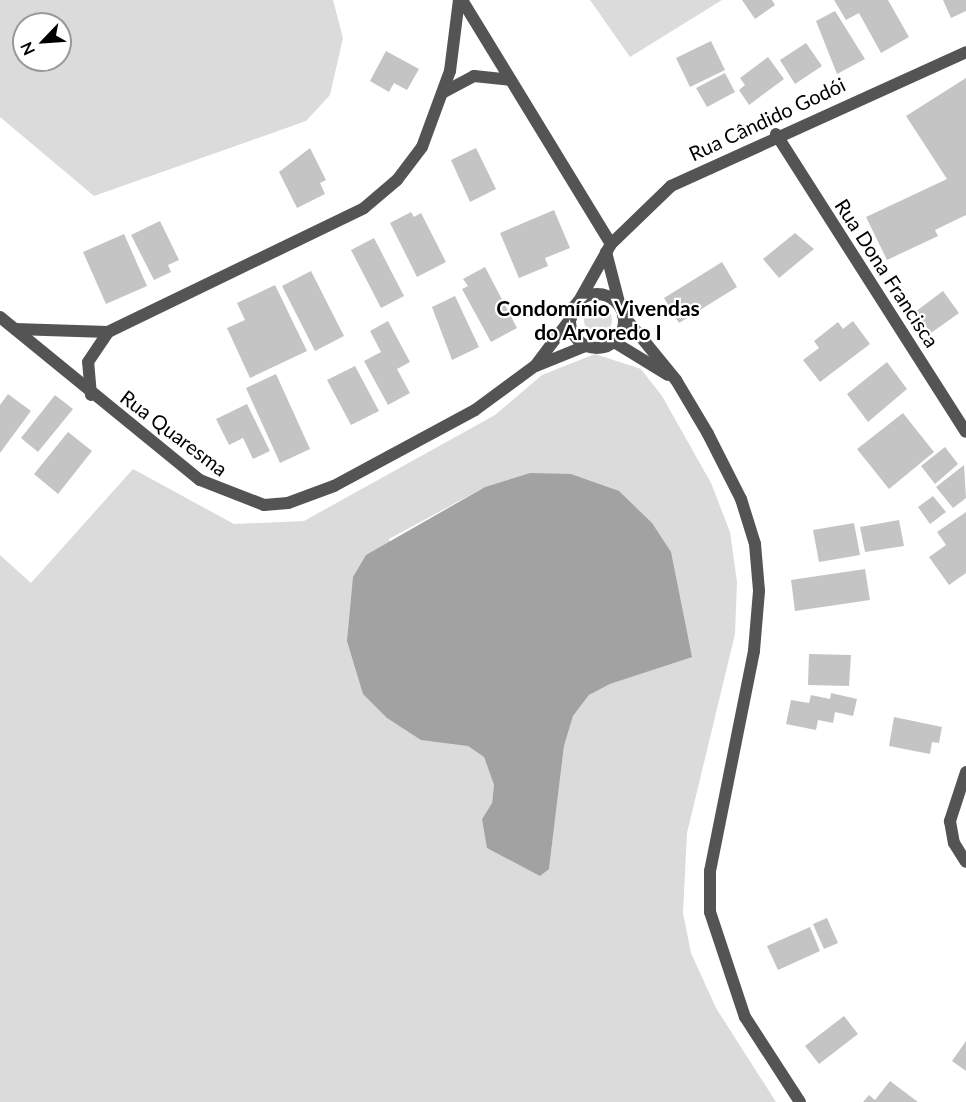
<!DOCTYPE html>
<meta charset="utf-8">
<style>
body{margin:0}
#map{position:relative;width:966px;height:1102px;overflow:hidden;background:#fff;font-family:Lato,sans-serif}
div>[style]{position:absolute}
.green>*{inset:0;background:#dbdbdb}
.round{border-radius:50%}
.water>*{inset:0;background:#a2a2a2}
.building>*{inset:0;background:#c4c4c4}
.street>*{height:12px;margin:-6px;padding:0 6px;transform-origin:6px;border-radius:6px;background:#545454}
.street>.ring{margin:-6px;padding:0;box-sizing:content-box;background:none;border:12px solid #545454;border-radius:50%}
span{translate:-50% -50%;white-space:nowrap;text-align:center;line-height:1.15;-webkit-text-stroke:4.5px #fff;paint-order:stroke}
.street-label{font-size:20px;color:#000}
.neighbourhood-label{font-size:21px;color:#000;font-weight:700}
.north{position:absolute;left:12px;top:12px;width:60px;height:60px;box-sizing:border-box;background:#fff;border:2px solid #999;border-radius:50%;rotate:245deg;font-size:16px;font-weight:700;line-height:24px;text-align:center;color:#000}
.north::after{content:'';display:block;margin:auto;width:21px;height:27px;background:#000;clip-path:polygon(50% 0,100% 100%,50% 72%,0 100%)}
</style>
<div id="map">
<div class="green">
<i style="clip-path:polygon(evenodd,0 0,333px 0,343px 38px,330px 95px,306px 121px,94px 196px,0 117px,0 0,24px 24px,60px 24px,60px 60px,24px 60px,24px 24px)"></i>
<i style="clip-path:polygon(590px 0,722px 0,630px 57px)"></i>
<i class="round" style="left:584px;top:306px;width:28px;height:28px"></i>
<i style="clip-path:polygon(evenodd,595px 354px,641px 369px,662px 396px,711px 483px,730px 532px,737px 582px,735px 634px,687px 833px,683px 913px,691px 953px,716px 1008px,776px 1102px,0 1102px,0 555px,31px 583px,133px 469px,234px 524px,304px 521px,495px 415px,542px 375px,595px 354px,530px 473px,692px 656px,610px 684px,589px 695px,573px 716px,564px 746px,549px 869px,482px 819px,492px 803px,494px 785px,484px 757px,468px 746px,389px 539px,485px 487px,530px 473px)"></i>
</div>
<div class="water">
<i style="clip-path:polygon(530px 473px,571px 474px,619px 491px,652px 523px,671px 552px,692px 657px,610px 684px,589px 695px,573px 716px,564px 746px,549px 869px,540px 876px,487px 848px,482px 819px,492px 803px,494px 785px,484px 757px,468px 746px,421px 740px,387px 718px,363px 694px,347px 641px,353px 577px,366px 555px,485px 487px)"></i>
</div>
<div class="building">
<i style="clip-path:polygon(742px 0,772px 0,775px 5px,755px 19px)"></i>
<i style="clip-path:polygon(834px 0,888px 0,909px 37px,881px 53px,859px 13px,846px 20px)"></i>
<i style="clip-path:polygon(943px 0,966px 0,966px 11px,951px 18px)"></i>
<i style="clip-path:polygon(835px 11px,865px 59px,837px 74px,816px 21px)"></i>
<i style="clip-path:polygon(711px 41px,725px 70px,690px 87px,676px 58px)"></i>
<i style="clip-path:polygon(806px 43px,822px 66px,795px 84px,780px 60px)"></i>
<i style="clip-path:polygon(386px 51px,419px 69px,407px 90px,394px 83px,389px 92px,370px 81px)"></i>
<i style="clip-path:polygon(768px 57px,784px 79px,749px 105px,739px 90px,745px 85px,740px 78px)"></i>
<i style="clip-path:polygon(725px 73px,735px 92px,707px 107px,696px 88px)"></i>
<i style="clip-path:polygon(966px 78px,966px 215px,935px 230px,938px 236px,887px 260px,866px 217px,947px 179px,906px 116px)"></i>
<i style="clip-path:polygon(310px 148px,326px 180px,320px 183px,325px 194px,297px 208px,279px 172px)"></i>
<i style="clip-path:polygon(476px 148px,496px 189px,470px 202px,451px 160px)"></i>
<i style="clip-path:polygon(554px 210px,570px 248px,545px 258px,548px 266px,519px 278px,500px 233px)"></i>
<i style="clip-path:polygon(411px 212px,414px 217px,421px 213px,446px 262px,417px 277px,390px 223px)"></i>
<i style="clip-path:polygon(160px 221px,179px 260px,168px 265px,171px 272px,154px 280px,131px 235px)"></i>
<i style="clip-path:polygon(795px 233px,814px 249px,779px 278px,763px 259px)"></i>
<i style="clip-path:polygon(124px 234px,147px 286px,106px 304px,83px 252px)"></i>
<i style="clip-path:polygon(374px 238px,404px 296px,381px 308px,351px 250px)"></i>
<i style="clip-path:polygon(722px 262px,737px 287px,679px 323px,664px 298px)"></i>
<i style="clip-path:polygon(485px 267px,517px 328px,491px 342px,462px 289px,468px 286px,463px 279px)"></i>
<i style="clip-path:polygon(311px 271px,344px 336px,315px 351px,282px 286px)"></i>
<i style="clip-path:polygon(275px 285px,307px 351px,250px 378px,227px 328px,245px 320px,237px 303px)"></i>
<i style="clip-path:polygon(943px 291px,959px 313px,931px 333px,915px 312px)"></i>
<i style="clip-path:polygon(455px 296px,479px 347px,452px 360px,432px 307px)"></i>
<i style="clip-path:polygon(388px 321px,410px 362px,397px 369px,410px 393px,388px 405px,364px 361px,381px 352px,370px 331px)"></i>
<i style="clip-path:polygon(853px 321px,870px 344px,820px 382px,803px 360px,819px 348px,814px 341px,838px 322px,843px 329px)"></i>
<i style="clip-path:polygon(887px 362px,907px 389px,868px 422px,847px 394px)"></i>
<i style="clip-path:polygon(355px 366px,379px 411px,351px 425px,327px 380px)"></i>
<i style="clip-path:polygon(276px 374px,310px 449px,280px 463px,246px 388px)"></i>
<i style="clip-path:polygon(8px 394px,31px 411px,0 453px,0 405px)"></i>
<i style="clip-path:polygon(55px 395px,73px 409px,38px 452px,21px 438px)"></i>
<i style="clip-path:polygon(247px 404px,270px 451px,253px 459px,243px 438px,229px 445px,216px 419px)"></i>
<i style="clip-path:polygon(903px 413px,934px 452px,889px 489px,857px 449px)"></i>
<i style="clip-path:polygon(68px 432px,92px 451px,58px 494px,34px 474px)"></i>
<i style="clip-path:polygon(945px 447px,958px 464px,935px 484px,921px 466px)"></i>
<i style="clip-path:polygon(964px 465px,966px 498px,953px 508px,936px 487px)"></i>
<i style="clip-path:polygon(933px 496px,946px 512px,930px 524px,918px 507px)"></i>
<i style="clip-path:polygon(966px 512px,966px 573px,949px 585px,929px 557px,946px 545px,937px 532px)"></i>
<i style="clip-path:polygon(899px 520px,904px 546px,865px 552px,860px 527px)"></i>
<i style="clip-path:polygon(854px 523px,860px 555px,819px 562px,813px 530px)"></i>
<i style="clip-path:polygon(865px 569px,870px 600px,795px 611px,791px 580px)"></i>
<i style="clip-path:polygon(809px 654px,851px 655px,849px 686px,808px 685px)"></i>
<i style="clip-path:polygon(831px 693px,857px 699px,853px 716px,835px 712px,833px 723px,818px 720px,816px 730px,786px 724px,791px 700px,809px 703px,811px 695px,830px 699px)"></i>
<i style="clip-path:polygon(894px 717px,942px 727px,939px 743px,932px 742px,930px 754px,889px 746px)"></i>
<i style="clip-path:polygon(827px 918px,838px 943px,824px 949px,813px 924px)"></i>
<i style="clip-path:polygon(810px 927px,820px 951px,778px 970px,767px 946px)"></i>
<i style="clip-path:polygon(844px 1016px,858px 1034px,819px 1064px,805px 1046px)"></i>
<i style="clip-path:polygon(966px 1041px,966px 1071px,952px 1061px)"></i>
<i style="clip-path:polygon(890px 1081px,918px 1102px,863px 1102px,869px 1095px,875px 1100px)"></i>
</div>
<div class="street">
<i style="left:462px;top:0;width:286px;rotate:58.6deg"></i>
<i style="left:444px;top:92px;width:34px;rotate:-28deg"></i>
<i style="left:474px;top:76px;width:36px;rotate:6deg"></i>
<i style="left:776px;top:134px;width:353px;rotate:57.5deg"></i>
<i style="left:606px;top:252px;width:56px;rotate:75.5deg"></i>
<i class="ring" style="left:570px;top:294px;width:42px;height:42px"></i>
<i style="left:579px;top:301px;width:65px;rotate:-60.7deg"></i>
<i style="left:611px;top:244px;width:83px;rotate:-44deg"></i>
<i style="left:671px;top:186px;width:324px;rotate:-24.4deg"></i>
<i style="left:623px;top:315px;width:84px;rotate:50.8deg"></i>
<i style="left:676px;top:380px;width:63px;rotate:59.3deg"></i>
<i style="left:708px;top:434px;width:73px;rotate:63.1deg"></i>
<i style="left:741px;top:499px;width:47px;rotate:72.7deg"></i>
<i style="left:755px;top:544px;width:47px;rotate:85.1deg"></i>
<i style="left:759px;top:591px;width:60px;rotate:94.8deg"></i>
<i style="left:754px;top:651px;width:224px;rotate:101.3deg"></i>
<i style="left:710px;top:871px;width:41px;rotate:90deg"></i>
<i style="left:710px;top:912px;width:111px;rotate:71.6deg"></i>
<i style="left:745px;top:1017px;width:101px;rotate:57.1deg"></i>
<i style="left:0;top:317px;width:258px;rotate:39.2deg"></i>
<i style="left:200px;top:480px;width:69px;rotate:21.3deg"></i>
<i style="left:264px;top:505px;width:24px;rotate:-5deg"></i>
<i style="left:288px;top:503px;width:49px;rotate:-20.3deg"></i>
<i style="left:334px;top:486px;width:160px;rotate:-28.3deg"></i>
<i style="left:475px;top:410px;width:74px;rotate:-36.3deg"></i>
<i style="left:535px;top:366px;width:60px;rotate:-53.1deg"></i>
<i style="left:15px;top:329px;width:93px;rotate:1.8deg"></i>
<i style="left:108px;top:332px;width:284px;rotate:-25.8deg"></i>
<i style="left:364px;top:208px;width:43px;rotate:-40.3deg"></i>
<i style="left:397px;top:180px;width:41px;rotate:-52.9deg"></i>
<i style="left:422px;top:147px;width:81px;rotate:-69.8deg"></i>
<i style="left:450px;top:71px;width:72px;rotate:-82.8deg"></i>
<i style="left:614px;top:342px;width:63px;rotate:31.4deg"></i>
<i style="left:536px;top:366px;width:56px;rotate:-22deg"></i>
<i style="left:91px;top:395px;width:33px;rotate:-95deg"></i>
<i style="left:88px;top:362px;width:36px;rotate:-56deg"></i>
<i style="left:966px;top:772px;width:52px;rotate:108.1deg"></i>
<i style="left:950px;top:821px;width:22px;rotate:80deg"></i>
<i style="left:954px;top:843px;width:22px;rotate:58deg"></i>
</div>
<div class="street-label">
<span style="left:767px;top:119px;rotate:-25deg">Rua Cândido Godói</span>
<span style="left:887px;top:273px;rotate:57deg">Rua Dona Francisca</span>
<span style="left:174px;top:433px;rotate:37deg">Rua Quaresma</span>
</div>
<div class="neighbourhood-label">
<span style="left:598px;top:320px">Condomínio Vivendas<br>do Arvoredo I</span>
</div>
<div class="north">N</div>
</div>
